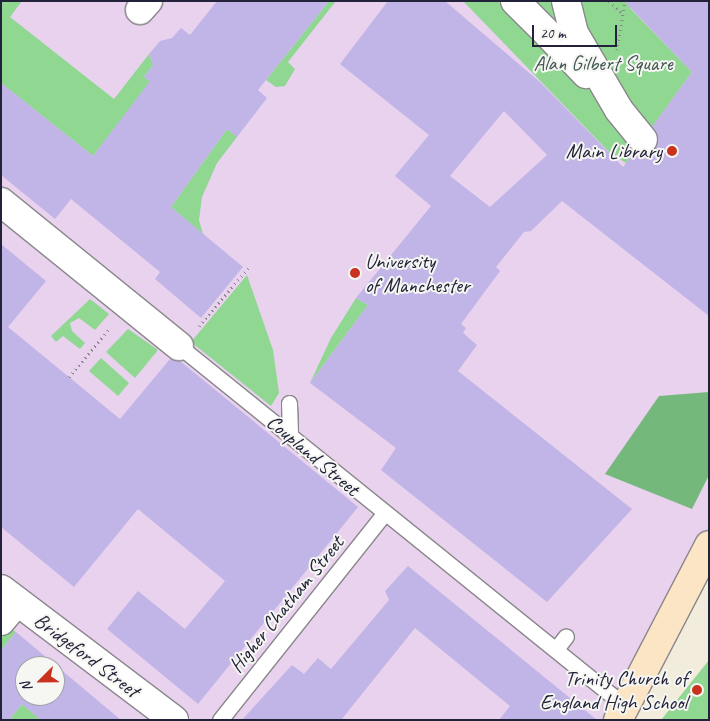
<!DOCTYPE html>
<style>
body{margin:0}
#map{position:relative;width:710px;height:721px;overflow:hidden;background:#f1ecdb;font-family:Caveat,sans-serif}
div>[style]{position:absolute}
.built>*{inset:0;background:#e8d2ee}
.green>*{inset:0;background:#90d792}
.forest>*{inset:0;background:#74b87c}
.building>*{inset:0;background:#c1b4e7}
.path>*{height:3px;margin-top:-1.5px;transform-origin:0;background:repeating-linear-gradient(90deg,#8a878b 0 1px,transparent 0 5px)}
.roads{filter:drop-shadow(1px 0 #8a878b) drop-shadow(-1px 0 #8a878b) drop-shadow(0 1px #8a878b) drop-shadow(0 -1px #8a878b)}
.lane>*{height:15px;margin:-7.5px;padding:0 7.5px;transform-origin:7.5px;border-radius:7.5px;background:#fff}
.street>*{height:28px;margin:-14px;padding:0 14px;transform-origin:14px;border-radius:14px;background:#fff}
.secondary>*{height:28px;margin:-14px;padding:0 14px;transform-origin:14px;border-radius:14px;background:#fce5c4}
.dots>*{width:14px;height:14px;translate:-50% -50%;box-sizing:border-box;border:2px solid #f6f6f2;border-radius:50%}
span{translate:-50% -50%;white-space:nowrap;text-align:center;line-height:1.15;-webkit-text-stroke:4px #f6f6f2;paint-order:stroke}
.park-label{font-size:21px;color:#435855}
.poi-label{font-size:21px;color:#22223b}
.right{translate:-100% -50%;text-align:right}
.left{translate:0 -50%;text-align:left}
.street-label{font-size:21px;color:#22223b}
.frame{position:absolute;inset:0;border:2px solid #22223b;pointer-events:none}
.north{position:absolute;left:15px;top:656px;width:50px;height:50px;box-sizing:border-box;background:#f6f6f2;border:1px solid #a1a1a9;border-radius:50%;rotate:247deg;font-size:14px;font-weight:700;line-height:20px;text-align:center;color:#22223b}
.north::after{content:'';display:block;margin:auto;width:18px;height:22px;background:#c8321e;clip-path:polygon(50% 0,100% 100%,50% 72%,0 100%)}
.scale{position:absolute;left:532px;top:25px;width:85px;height:22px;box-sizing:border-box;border:2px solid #22223b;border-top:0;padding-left:6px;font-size:15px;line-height:18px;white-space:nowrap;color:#22223b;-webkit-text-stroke:4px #f6f6f2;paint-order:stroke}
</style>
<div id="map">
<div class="built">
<i style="clip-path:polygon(evenodd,1px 1px,709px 1px,709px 545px,618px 720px,1px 720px,1px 1px,25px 666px,55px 666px,55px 696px,25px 696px,25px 666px)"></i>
</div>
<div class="green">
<i style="clip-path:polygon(1px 1px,22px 1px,10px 17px,114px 99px,149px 54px,153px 65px,144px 77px,151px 82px,93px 156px,1px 83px)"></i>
<i style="clip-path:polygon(329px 1px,336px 1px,288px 62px,295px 69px,285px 86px,276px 87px,266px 80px)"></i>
<i style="clip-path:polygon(463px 1px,636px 1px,630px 8px,692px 72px,626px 163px,609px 152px)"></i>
<i style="clip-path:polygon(227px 129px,237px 137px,217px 163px,202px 197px,199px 220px,203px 234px,171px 207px)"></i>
<i style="clip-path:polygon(247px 275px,273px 350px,279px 393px,271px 406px,191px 342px)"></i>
<i style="clip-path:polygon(356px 298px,368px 305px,310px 383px,331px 338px)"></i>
<i style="clip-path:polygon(90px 299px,109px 314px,95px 330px,79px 318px,70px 323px,72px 331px,85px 343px,80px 349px,63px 336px,56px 342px,51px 336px)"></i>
<i style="clip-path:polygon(128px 329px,158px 350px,135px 378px,106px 352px)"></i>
<i style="clip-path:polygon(101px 358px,129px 383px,118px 396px,89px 371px)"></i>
<i style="clip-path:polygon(1px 621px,16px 632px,1px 650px)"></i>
<i style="clip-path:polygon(709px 660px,709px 720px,661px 720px)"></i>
<i style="clip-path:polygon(22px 704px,41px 720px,9px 720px)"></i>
</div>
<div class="forest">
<i style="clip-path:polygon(709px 392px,709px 475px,692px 509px,605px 474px,659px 396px)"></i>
</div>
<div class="building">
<i style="clip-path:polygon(217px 1px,329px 1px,258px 90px,267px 98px,237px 137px,227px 129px,171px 207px,243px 267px,201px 318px,155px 279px,160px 272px,71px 199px,55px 219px,1px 175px,1px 83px,93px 156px,150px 81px,144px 77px,153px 65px,149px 54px,160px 41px,172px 38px,181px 28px,190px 35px)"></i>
<i style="clip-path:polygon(evenodd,388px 1px,445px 1px,541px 83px,623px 167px,634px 152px,646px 155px,657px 146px,658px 137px,652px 127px,692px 72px,624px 1px,709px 1px,709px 316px,562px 201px,531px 231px,524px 232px,496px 267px,500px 271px,461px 324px,466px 328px,463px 333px,477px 345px,458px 371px,632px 509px,547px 602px,381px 470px,396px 448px,310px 383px,368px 305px,356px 298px,431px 206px,395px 176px,429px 135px,340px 64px,388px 1px,504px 111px,547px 155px,490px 207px,450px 176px,504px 111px)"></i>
<i style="clip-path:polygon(1px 244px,46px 281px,8px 327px,120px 419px,170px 359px,180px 361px,358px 507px,198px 704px,107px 629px,138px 591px,185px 629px,225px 581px,138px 509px,74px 587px,1px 527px)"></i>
<i style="clip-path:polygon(408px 566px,597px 720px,499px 720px,510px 706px,415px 628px,341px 720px,242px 720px,292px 665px,304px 674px,318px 658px,331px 669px,389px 600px,385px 591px)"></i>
<i style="clip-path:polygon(evenodd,16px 632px,121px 720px,41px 720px,22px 704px,9px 720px,1px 720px,1px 650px,16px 632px,25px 666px,55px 666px,55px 696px,25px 696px,25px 666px)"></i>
</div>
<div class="path">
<i style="left:609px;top:1px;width:18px;rotate:43deg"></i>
<i style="left:617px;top:50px;width:50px;rotate:-80.7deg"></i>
<i style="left:199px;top:326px;width:79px;rotate:-49.6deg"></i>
<i style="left:69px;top:377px;width:65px;rotate:-50deg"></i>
</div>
<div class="roads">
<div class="lane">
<i style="left:179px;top:346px;width:573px;rotate:38.91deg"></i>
<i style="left:289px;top:403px;width:32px;rotate:88deg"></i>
<i style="left:556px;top:649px;width:16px;rotate:-52deg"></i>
<i style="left:220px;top:720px;width:263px;rotate:-51.5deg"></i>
</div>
<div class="street">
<i style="left:515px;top:1px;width:55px;rotate:45deg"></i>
<i style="left:566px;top:1px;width:33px;rotate:76deg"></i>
<i style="left:574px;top:33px;width:89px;rotate:59.7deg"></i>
<i style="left:619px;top:110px;width:38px;rotate:51deg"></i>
<i style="left:140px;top:10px;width:12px;rotate:-48deg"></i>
<i style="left:549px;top:35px;width:54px;rotate:46.5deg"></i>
<i style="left:1px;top:202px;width:229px;rotate:39deg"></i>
<i style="left:1px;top:589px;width:217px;rotate:37.1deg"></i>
<i style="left:1px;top:621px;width:25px;rotate:-50deg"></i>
</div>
<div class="secondary">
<i style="left:618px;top:720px;width:197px;rotate:-62.5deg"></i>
</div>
</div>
<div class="dots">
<i style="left:672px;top:151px;background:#c8321e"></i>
<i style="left:355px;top:273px;background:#c8321e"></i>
<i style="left:697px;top:690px;background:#c8321e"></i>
</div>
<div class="park-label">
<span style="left:603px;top:63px">Alan Gilbert Square</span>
</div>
<div class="poi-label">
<span class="right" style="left:662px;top:151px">Main Library</span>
<span class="left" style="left:365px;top:273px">University<br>of Manchester</span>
<span class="right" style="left:687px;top:690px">Trinity Church of<br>England High School</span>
</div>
<div class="street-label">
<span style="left:313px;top:455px;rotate:40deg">Coupland Street</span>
<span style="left:286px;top:604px;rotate:-51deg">Higher Chatham Street</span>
<span style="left:87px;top:655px;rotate:37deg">Bridgeford Street</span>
</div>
<div class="frame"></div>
<div class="north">N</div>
<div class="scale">20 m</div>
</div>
